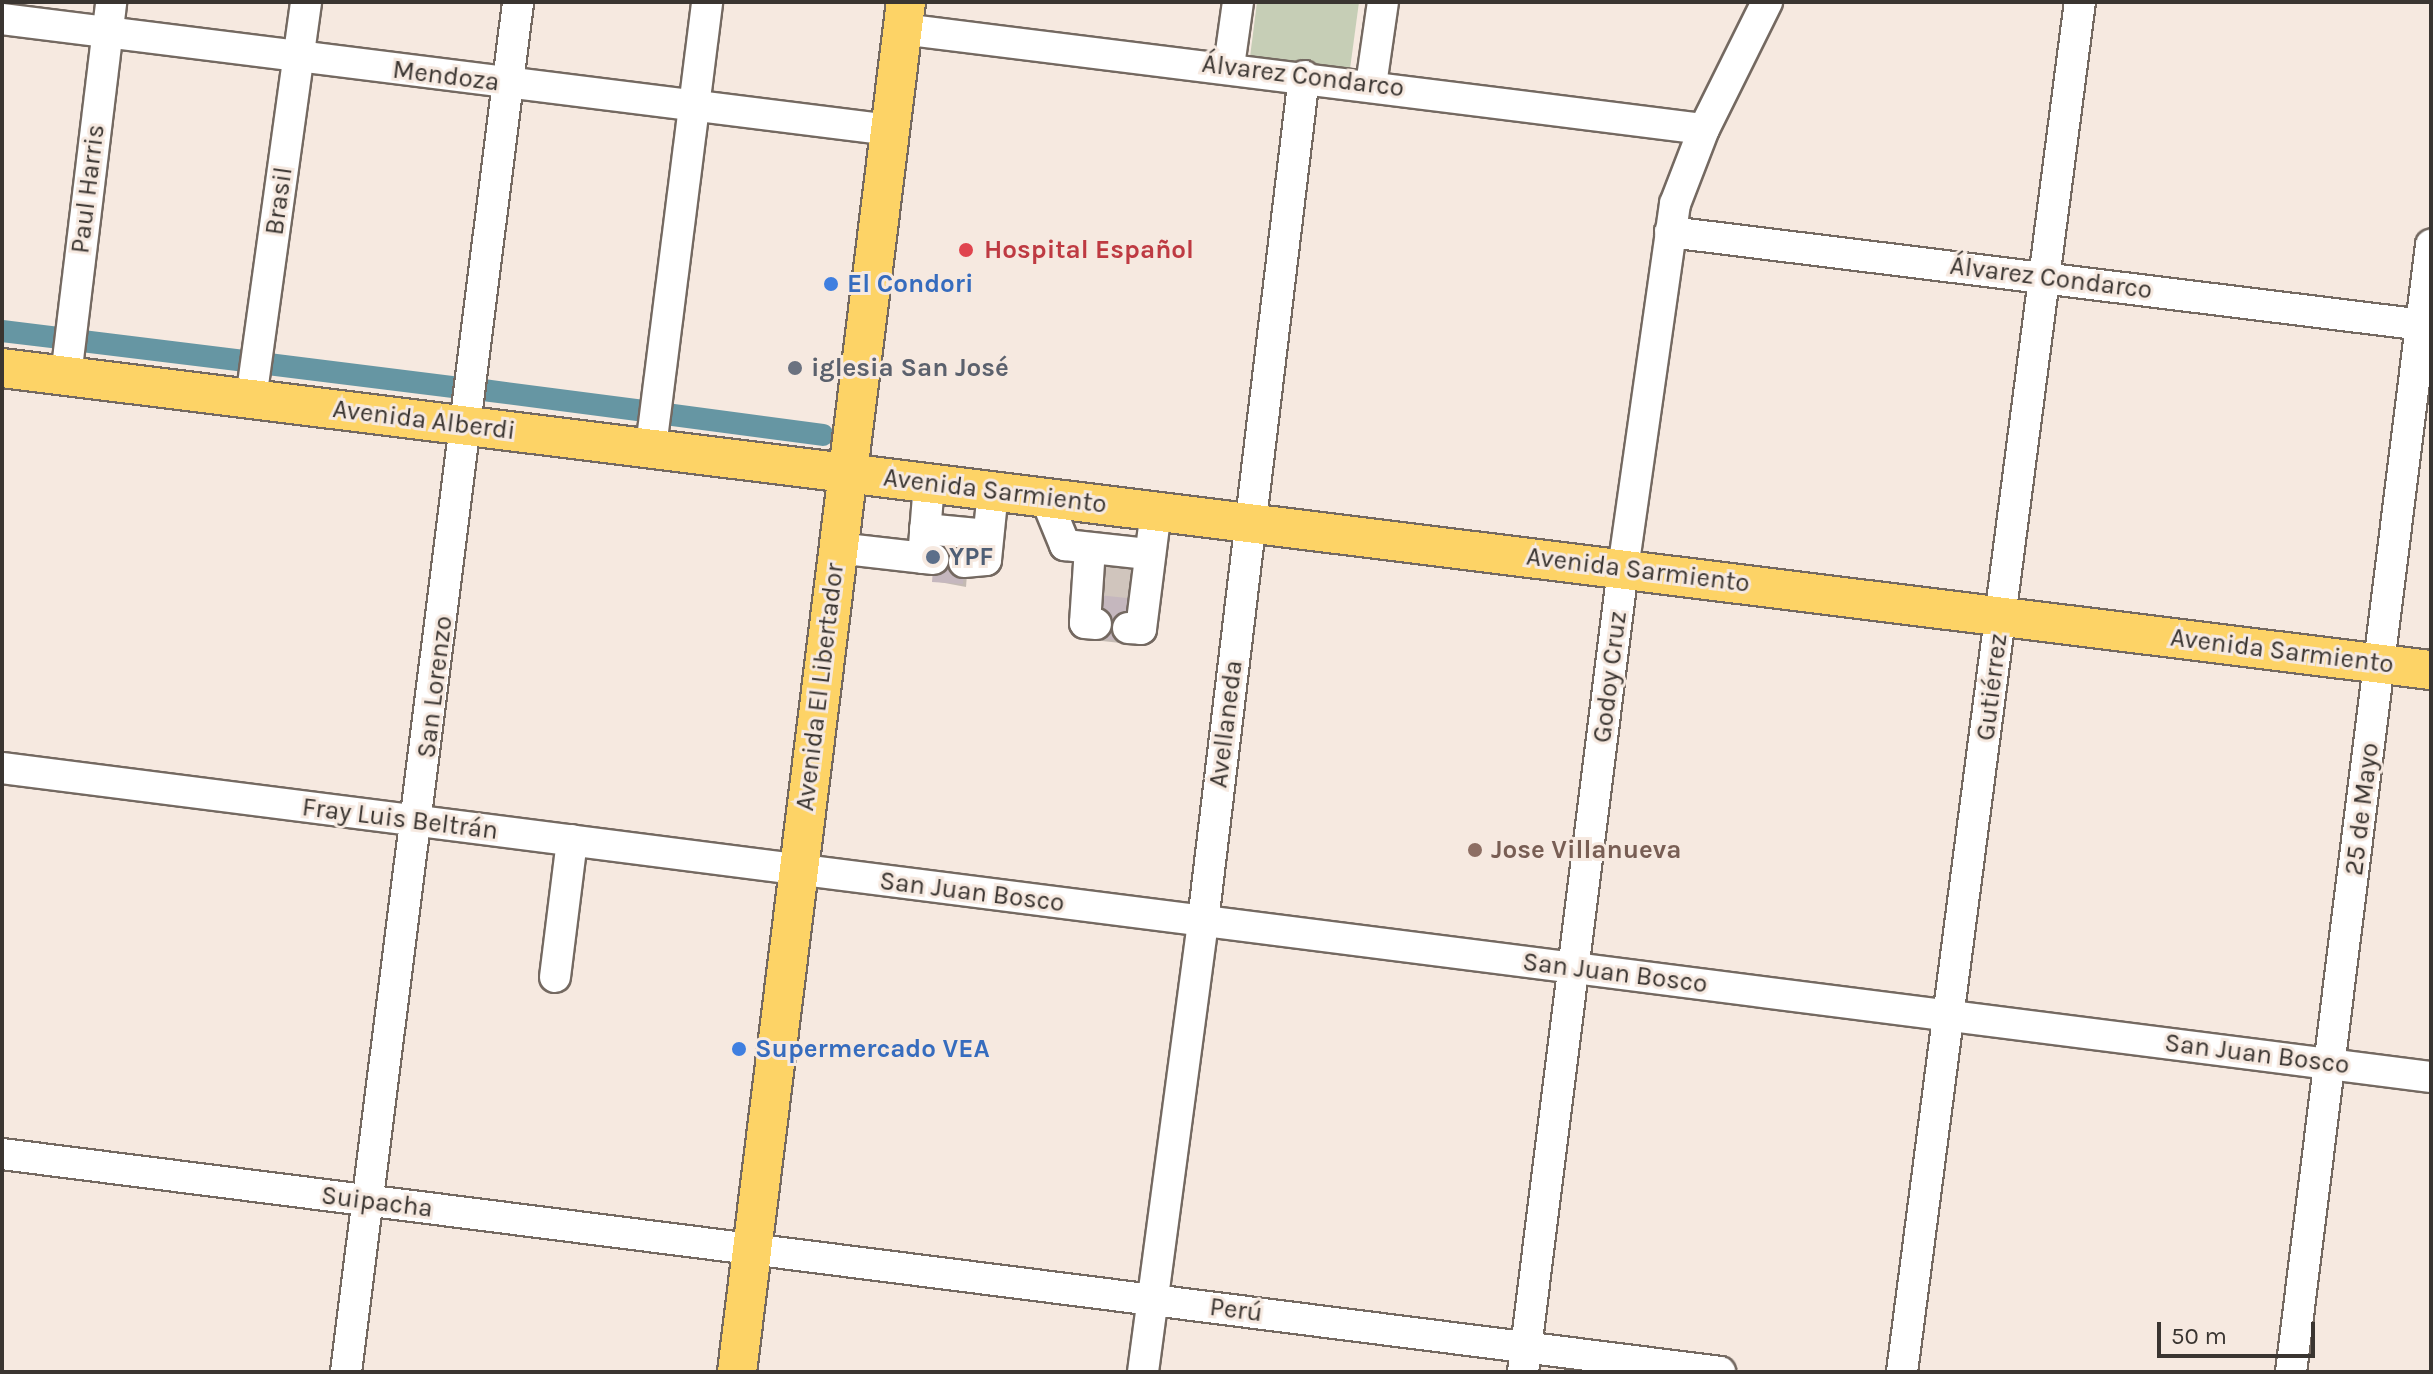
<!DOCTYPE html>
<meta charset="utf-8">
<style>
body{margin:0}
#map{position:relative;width:2433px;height:1374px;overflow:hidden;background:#f6e9e0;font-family:Karla,sans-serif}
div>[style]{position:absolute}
.green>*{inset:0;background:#c6ceb6}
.shadow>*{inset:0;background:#0003}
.canal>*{height:22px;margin:-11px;padding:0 11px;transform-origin:11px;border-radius:11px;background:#6696a3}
.building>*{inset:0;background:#c5b7be}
.minor-tunnel>*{height:30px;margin-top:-15px;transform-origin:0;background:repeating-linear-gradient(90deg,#d0c5bd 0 30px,transparent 0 45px)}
.roads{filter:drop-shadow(2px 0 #746961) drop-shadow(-2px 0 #746961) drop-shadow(0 2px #746961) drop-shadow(0 -2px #746961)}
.minor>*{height:30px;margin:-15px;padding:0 15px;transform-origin:15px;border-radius:15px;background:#fff}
.major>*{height:38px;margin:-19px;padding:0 19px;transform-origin:19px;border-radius:19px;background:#fdd366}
.dots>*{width:22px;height:22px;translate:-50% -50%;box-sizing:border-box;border:4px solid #f6e9e0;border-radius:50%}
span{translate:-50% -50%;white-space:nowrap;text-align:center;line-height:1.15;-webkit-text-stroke:6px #f6e9e0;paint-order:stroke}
.street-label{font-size:26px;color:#3a3531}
.health-label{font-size:26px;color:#be3a42;font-weight:700}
.left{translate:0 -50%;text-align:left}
.shop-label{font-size:26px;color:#366cbe;font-weight:700}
.worship-label{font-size:26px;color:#5b616d;font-weight:700}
.service-label{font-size:26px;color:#4e5e75;font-weight:700}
.education-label{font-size:26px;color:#785e54;font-weight:700}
.frame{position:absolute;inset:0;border:4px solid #3a3531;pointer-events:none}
.scale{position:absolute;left:2157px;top:1322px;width:158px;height:36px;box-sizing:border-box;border:4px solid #3a3531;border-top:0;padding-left:10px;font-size:24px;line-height:28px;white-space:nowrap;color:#3a3531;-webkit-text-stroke:6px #f6e9e0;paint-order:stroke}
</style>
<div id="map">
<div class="green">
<i style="clip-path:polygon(1257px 2px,1359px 2px,1350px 69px,1250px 57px)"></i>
</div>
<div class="shadow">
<i style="clip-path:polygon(969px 550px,966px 587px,934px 581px)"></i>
<i style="clip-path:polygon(1132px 568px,1136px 573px,1130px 644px,1102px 641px,1097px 637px)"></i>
</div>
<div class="canal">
<i style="left:2px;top:331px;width:57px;rotate:7deg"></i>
<i style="left:82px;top:341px;width:163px;rotate:7deg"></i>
<i style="left:268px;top:364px;width:193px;rotate:7.1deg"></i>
<i style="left:483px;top:390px;width:156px;rotate:7.4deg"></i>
<i style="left:673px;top:415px;width:151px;rotate:7.6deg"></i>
</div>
<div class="building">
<i style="clip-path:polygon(935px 541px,966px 544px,963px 584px,932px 582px)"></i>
<i style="clip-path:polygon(1102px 564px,1133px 566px,1126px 641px,1095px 638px)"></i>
</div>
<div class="minor-tunnel">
<i style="left:1100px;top:580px;width:31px;rotate:6deg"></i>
</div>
<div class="roads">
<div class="minor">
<i style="left:2px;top:19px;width:896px;rotate:7.12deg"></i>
<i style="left:902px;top:29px;width:808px;rotate:7.11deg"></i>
<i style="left:1229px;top:66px;width:65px;rotate:-82deg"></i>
<i style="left:1371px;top:85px;width:84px;rotate:-81.8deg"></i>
<i style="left:1670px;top:232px;width:767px;rotate:7.04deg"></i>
<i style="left:66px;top:376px;width:377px;rotate:-83.1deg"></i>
<i style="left:251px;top:399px;width:401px;rotate:-82.1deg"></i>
<i style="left:651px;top:447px;width:449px;rotate:-82.8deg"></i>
<i style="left:1046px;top:499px;width:50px;rotate:67.6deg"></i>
<i style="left:1065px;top:545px;width:83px;rotate:6.2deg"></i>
<i style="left:925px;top:529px;width:63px;rotate:5.4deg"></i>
<i style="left:837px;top:548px;width:97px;rotate:6.5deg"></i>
<i style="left:1090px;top:548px;width:75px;rotate:93.8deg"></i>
<i style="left:1085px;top:623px;width:11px;rotate:5deg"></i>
<i style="left:923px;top:558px;width:75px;rotate:-85.4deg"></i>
<i style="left:964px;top:562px;width:22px;rotate:-5deg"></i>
<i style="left:986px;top:560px;width:69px;rotate:-84.2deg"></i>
<i style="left:1128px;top:628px;width:13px;rotate:4deg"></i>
<i style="left:1141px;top:629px;width:119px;rotate:-82.8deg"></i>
<i style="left:2px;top:768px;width:2449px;rotate:7.25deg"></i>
<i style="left:555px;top:977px;width:138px;rotate:-82.9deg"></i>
<i style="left:2px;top:1154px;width:1732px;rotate:7.23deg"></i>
<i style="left:346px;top:1372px;width:1381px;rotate:-82.84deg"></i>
<i style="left:1143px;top:1372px;width:455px;rotate:-82.4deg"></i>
<i style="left:1203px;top:921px;width:851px;rotate:-83.18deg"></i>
<i style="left:1523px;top:1372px;width:809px;rotate:-82.9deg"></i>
<i style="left:1623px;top:569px;width:369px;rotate:-81.9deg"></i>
<i style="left:1675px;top:204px;width:80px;rotate:-68.9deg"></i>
<i style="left:1704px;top:129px;width:142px;rotate:-63.6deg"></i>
<i style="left:1902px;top:1372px;width:1382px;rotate:-82.6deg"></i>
<i style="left:2291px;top:1372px;width:1136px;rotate:-82.92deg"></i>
</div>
<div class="major">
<i style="left:2px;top:368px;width:2448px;rotate:7.09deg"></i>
<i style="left:737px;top:1372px;width:1380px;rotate:-82.97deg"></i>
</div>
</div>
<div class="dots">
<i style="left:966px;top:250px;background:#e0444e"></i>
<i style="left:831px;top:284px;background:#3f7fe0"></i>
<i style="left:795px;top:368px;background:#6b7280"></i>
<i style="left:933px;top:557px;background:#5c6f8a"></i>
<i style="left:1475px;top:850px;background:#8d6e63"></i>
<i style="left:739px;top:1049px;background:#3f7fe0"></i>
</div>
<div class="street-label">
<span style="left:446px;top:76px;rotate:7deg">Mendoza</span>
<span style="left:1303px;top:76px;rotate:7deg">Álvarez Condarco</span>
<span style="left:88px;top:189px;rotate:-83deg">Paul Harris</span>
<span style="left:279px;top:201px;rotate:-82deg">Brasil</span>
<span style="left:2051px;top:278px;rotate:7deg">Álvarez Condarco</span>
<span style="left:424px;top:420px;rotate:7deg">Avenida Alberdi</span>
<span style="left:995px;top:491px;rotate:7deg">Avenida Sarmiento</span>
<span style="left:1638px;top:570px;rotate:7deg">Avenida Sarmiento</span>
<span style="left:2282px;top:651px;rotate:7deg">Avenida Sarmiento</span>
<span style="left:1610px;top:677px;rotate:-83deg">Godoy Cruz</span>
<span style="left:435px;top:687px;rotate:-83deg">San Lorenzo</span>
<span style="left:820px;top:687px;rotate:-83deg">Avenida El Libertador</span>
<span style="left:1992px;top:687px;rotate:-83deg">Gutiérrez</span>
<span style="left:1226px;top:724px;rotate:-83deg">Avellaneda</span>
<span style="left:2362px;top:809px;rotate:-83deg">25 de Mayo</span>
<span style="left:400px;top:819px;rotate:7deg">Fray Luis Beltrán</span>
<span style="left:972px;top:892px;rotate:7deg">San Juan Bosco</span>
<span style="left:1615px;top:973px;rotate:7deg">San Juan Bosco</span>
<span style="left:2257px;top:1054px;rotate:7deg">San Juan Bosco</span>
<span style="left:377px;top:1202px;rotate:7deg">Suipacha</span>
<span style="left:1236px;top:1310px;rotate:7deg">Perú</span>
</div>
<div class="health-label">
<span class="left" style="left:984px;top:250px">Hospital Español</span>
</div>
<div class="shop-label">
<span class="left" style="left:847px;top:284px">El Condori</span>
<span class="left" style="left:755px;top:1049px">Supermercado VEA</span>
</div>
<div class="worship-label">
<span class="left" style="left:811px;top:368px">iglesia San José</span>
</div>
<div class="service-label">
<span class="left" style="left:949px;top:557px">YPF</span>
</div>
<div class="education-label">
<span class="left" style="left:1491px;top:850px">Jose Villanueva</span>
</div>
<div class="frame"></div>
<div class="scale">50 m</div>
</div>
